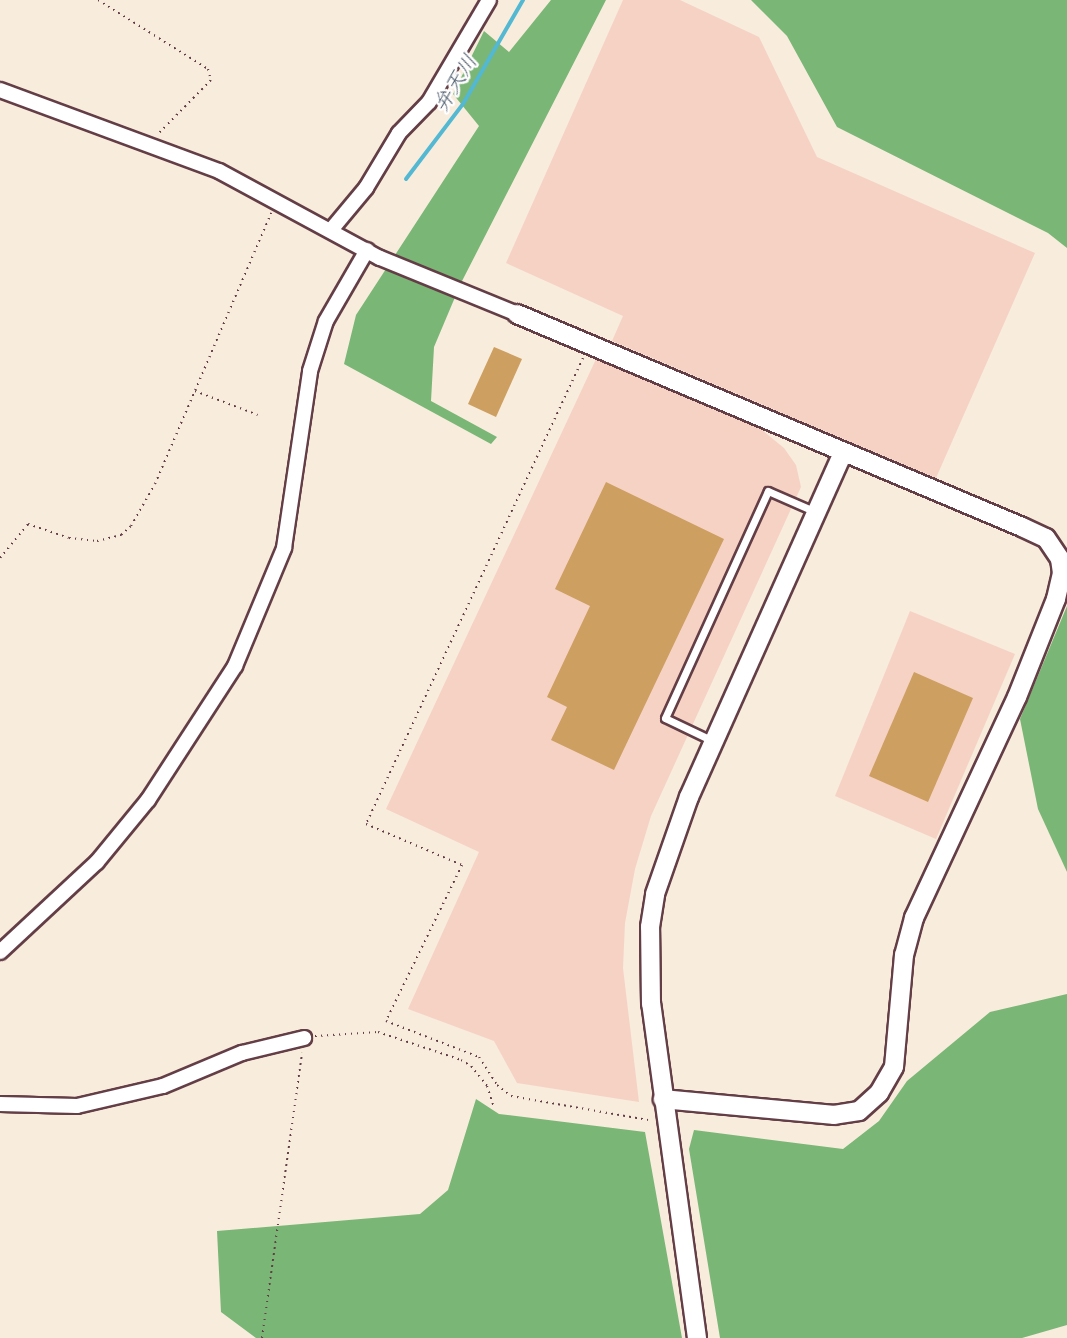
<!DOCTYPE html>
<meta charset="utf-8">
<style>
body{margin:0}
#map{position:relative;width:1067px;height:1338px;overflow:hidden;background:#f8ecdc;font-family:"Patrick Hand","Klee One",sans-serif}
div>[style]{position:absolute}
.built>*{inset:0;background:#f6d2c4}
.forest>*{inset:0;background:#7ab676}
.stream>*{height:4px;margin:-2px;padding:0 2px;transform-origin:2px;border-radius:2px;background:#53b8d2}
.building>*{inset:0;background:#cd9f61}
.path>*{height:2px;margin-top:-1px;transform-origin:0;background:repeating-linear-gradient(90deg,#643e46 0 1.5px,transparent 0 6px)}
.roads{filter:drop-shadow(2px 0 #643e46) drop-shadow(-2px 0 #643e46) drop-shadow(0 2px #643e46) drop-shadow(0 -2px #643e46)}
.lane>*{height:7px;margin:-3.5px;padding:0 3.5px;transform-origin:3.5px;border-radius:3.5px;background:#fff}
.street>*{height:14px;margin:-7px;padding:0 7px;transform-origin:7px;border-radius:7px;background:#fff}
.secondary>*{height:18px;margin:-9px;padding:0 9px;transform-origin:9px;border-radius:9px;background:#fff}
span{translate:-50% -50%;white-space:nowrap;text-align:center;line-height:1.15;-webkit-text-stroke:5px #fff;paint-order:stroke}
.water-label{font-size:21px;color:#4e5c6e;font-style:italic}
</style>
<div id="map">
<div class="built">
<i style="clip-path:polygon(623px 0,680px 0,759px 37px,817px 157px,1035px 253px,936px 478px,612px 341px,623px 316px,506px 263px)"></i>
<i style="clip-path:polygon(597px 357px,757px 426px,784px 448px,796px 465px,801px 487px,651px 816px,635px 869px,625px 923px,623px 968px,639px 1102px,517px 1083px,494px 1041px,408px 1009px,479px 852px,386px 809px)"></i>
<i style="clip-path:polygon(910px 611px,1015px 654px,936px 839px,835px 796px)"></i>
</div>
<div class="forest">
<i style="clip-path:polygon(551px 0,606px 0,461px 283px,434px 347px,431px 401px,497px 437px,491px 444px,344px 364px,356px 315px,479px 126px,453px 94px,484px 31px,509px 52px)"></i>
<i style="clip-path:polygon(751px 0,1067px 0,1067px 248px,1048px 233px,837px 127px,787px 36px)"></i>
<i style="clip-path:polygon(1067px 606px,1067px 872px,1038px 809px,1020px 719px)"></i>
<i style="clip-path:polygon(1067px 994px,1067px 1325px,1022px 1338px,720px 1338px,689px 1149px,694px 1130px,843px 1149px,879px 1121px,907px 1081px,990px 1012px)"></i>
<i style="clip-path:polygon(476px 1099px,499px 1114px,645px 1132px,682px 1338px,256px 1338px,221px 1312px,217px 1231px,420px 1214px,448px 1190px)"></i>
</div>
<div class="stream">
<i style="left:406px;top:179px;width:94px;rotate:-52.8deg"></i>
<i style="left:463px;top:104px;width:120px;rotate:-60deg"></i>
</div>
<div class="building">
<i style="clip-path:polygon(494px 347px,522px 359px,496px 417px,468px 404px)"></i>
<i style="clip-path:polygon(606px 482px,724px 539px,614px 770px,551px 740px,567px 707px,547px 697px,590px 606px,555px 589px)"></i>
<i style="clip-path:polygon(914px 672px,973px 698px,928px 802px,869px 776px)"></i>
</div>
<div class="path">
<i style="left:98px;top:0;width:130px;rotate:32.1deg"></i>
<i style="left:208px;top:69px;width:11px;rotate:75deg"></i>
<i style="left:211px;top:80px;width:76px;rotate:134.5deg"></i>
<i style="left:583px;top:358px;width:514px;rotate:114.97deg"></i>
<i style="left:366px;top:824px;width:104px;rotate:23.1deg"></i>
<i style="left:462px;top:865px;width:174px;rotate:116deg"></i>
<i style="left:386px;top:1021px;width:100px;rotate:21.2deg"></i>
<i style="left:479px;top:1057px;width:33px;rotate:57deg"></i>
<i style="left:497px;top:1085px;width:18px;rotate:38deg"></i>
<i style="left:511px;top:1096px;width:139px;rotate:9.9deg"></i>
<i style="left:195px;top:391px;width:67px;rotate:20.9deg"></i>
<i style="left:0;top:558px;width:44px;rotate:-50.5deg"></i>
<i style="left:28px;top:524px;width:43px;rotate:18.9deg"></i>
<i style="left:69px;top:538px;width:28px;rotate:6deg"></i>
<i style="left:97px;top:541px;width:25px;rotate:-14deg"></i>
<i style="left:121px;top:535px;width:13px;rotate:-42deg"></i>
<i style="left:131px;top:526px;width:48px;rotate:-60.3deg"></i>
<i style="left:155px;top:484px;width:295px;rotate:-66.8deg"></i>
<i style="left:315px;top:1036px;width:63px;rotate:-3.6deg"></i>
<i style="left:378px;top:1032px;width:88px;rotate:18.6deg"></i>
<i style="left:461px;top:1060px;width:12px;rotate:31deg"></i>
<i style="left:471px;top:1066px;width:26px;rotate:51deg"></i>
<i style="left:487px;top:1086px;width:20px;rotate:72deg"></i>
<i style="left:262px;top:1338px;width:288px;rotate:-82deg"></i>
</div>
<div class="roads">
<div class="lane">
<i style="left:713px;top:741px;width:53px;rotate:-154.4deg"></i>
<i style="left:665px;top:718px;width:249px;rotate:-65.6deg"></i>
<i style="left:768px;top:491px;width:52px;rotate:23.6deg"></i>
</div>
<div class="street">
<i style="left:0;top:90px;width:233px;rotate:20.3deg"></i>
<i style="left:219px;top:171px;width:183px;rotate:28.4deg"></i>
<i style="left:380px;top:258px;width:148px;rotate:22.2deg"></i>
<i style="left:331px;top:230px;width:55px;rotate:-50.2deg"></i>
<i style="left:366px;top:188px;width:64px;rotate:-59deg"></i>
<i style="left:399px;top:133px;width:43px;rotate:-45.9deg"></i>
<i style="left:429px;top:102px;width:118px;rotate:-59.5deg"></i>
<i style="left:0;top:952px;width:132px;rotate:-42.9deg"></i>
<i style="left:97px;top:862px;width:80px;rotate:-50.6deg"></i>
<i style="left:148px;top:800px;width:160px;rotate:-57deg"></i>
<i style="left:235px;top:666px;width:128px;rotate:-67.4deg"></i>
<i style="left:284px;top:548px;width:179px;rotate:-81.6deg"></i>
<i style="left:310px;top:371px;width:52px;rotate:-72.3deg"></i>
<i style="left:326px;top:321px;width:82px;rotate:-60deg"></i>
<i style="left:0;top:1104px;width:77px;rotate:1.5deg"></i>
<i style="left:77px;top:1106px;width:88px;rotate:-13.1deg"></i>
<i style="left:163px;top:1086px;width:86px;rotate:-22.7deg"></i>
<i style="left:242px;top:1053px;width:64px;rotate:-13.6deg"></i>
</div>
<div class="secondary">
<i style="left:517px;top:314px;width:548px;rotate:22.87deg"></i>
<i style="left:1022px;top:527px;width:26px;rotate:25deg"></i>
<i style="left:1046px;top:538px;width:25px;rotate:56deg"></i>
<i style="left:1060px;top:559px;width:14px;rotate:82deg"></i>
<i style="left:1062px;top:573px;width:27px;rotate:103deg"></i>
<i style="left:1056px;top:599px;width:105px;rotate:111.7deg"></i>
<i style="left:1017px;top:697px;width:244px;rotate:115deg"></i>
<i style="left:914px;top:918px;width:38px;rotate:105deg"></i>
<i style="left:904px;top:955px;width:112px;rotate:95.1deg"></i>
<i style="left:894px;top:1067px;width:30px;rotate:120deg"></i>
<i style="left:879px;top:1093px;width:27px;rotate:138deg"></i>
<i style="left:859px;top:1111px;width:25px;rotate:171deg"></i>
<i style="left:834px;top:1115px;width:172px;rotate:-174.7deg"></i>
<i style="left:697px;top:1338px;width:337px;rotate:-97.8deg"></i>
<i style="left:651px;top:1004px;width:77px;rotate:-90.7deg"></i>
<i style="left:650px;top:927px;width:33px;rotate:-81deg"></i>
<i style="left:655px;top:894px;width:103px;rotate:-70.7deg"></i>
<i style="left:689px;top:797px;width:378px;rotate:-65.9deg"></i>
</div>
</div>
<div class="water-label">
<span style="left:455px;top:83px;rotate:-58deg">弁天川</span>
</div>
</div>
